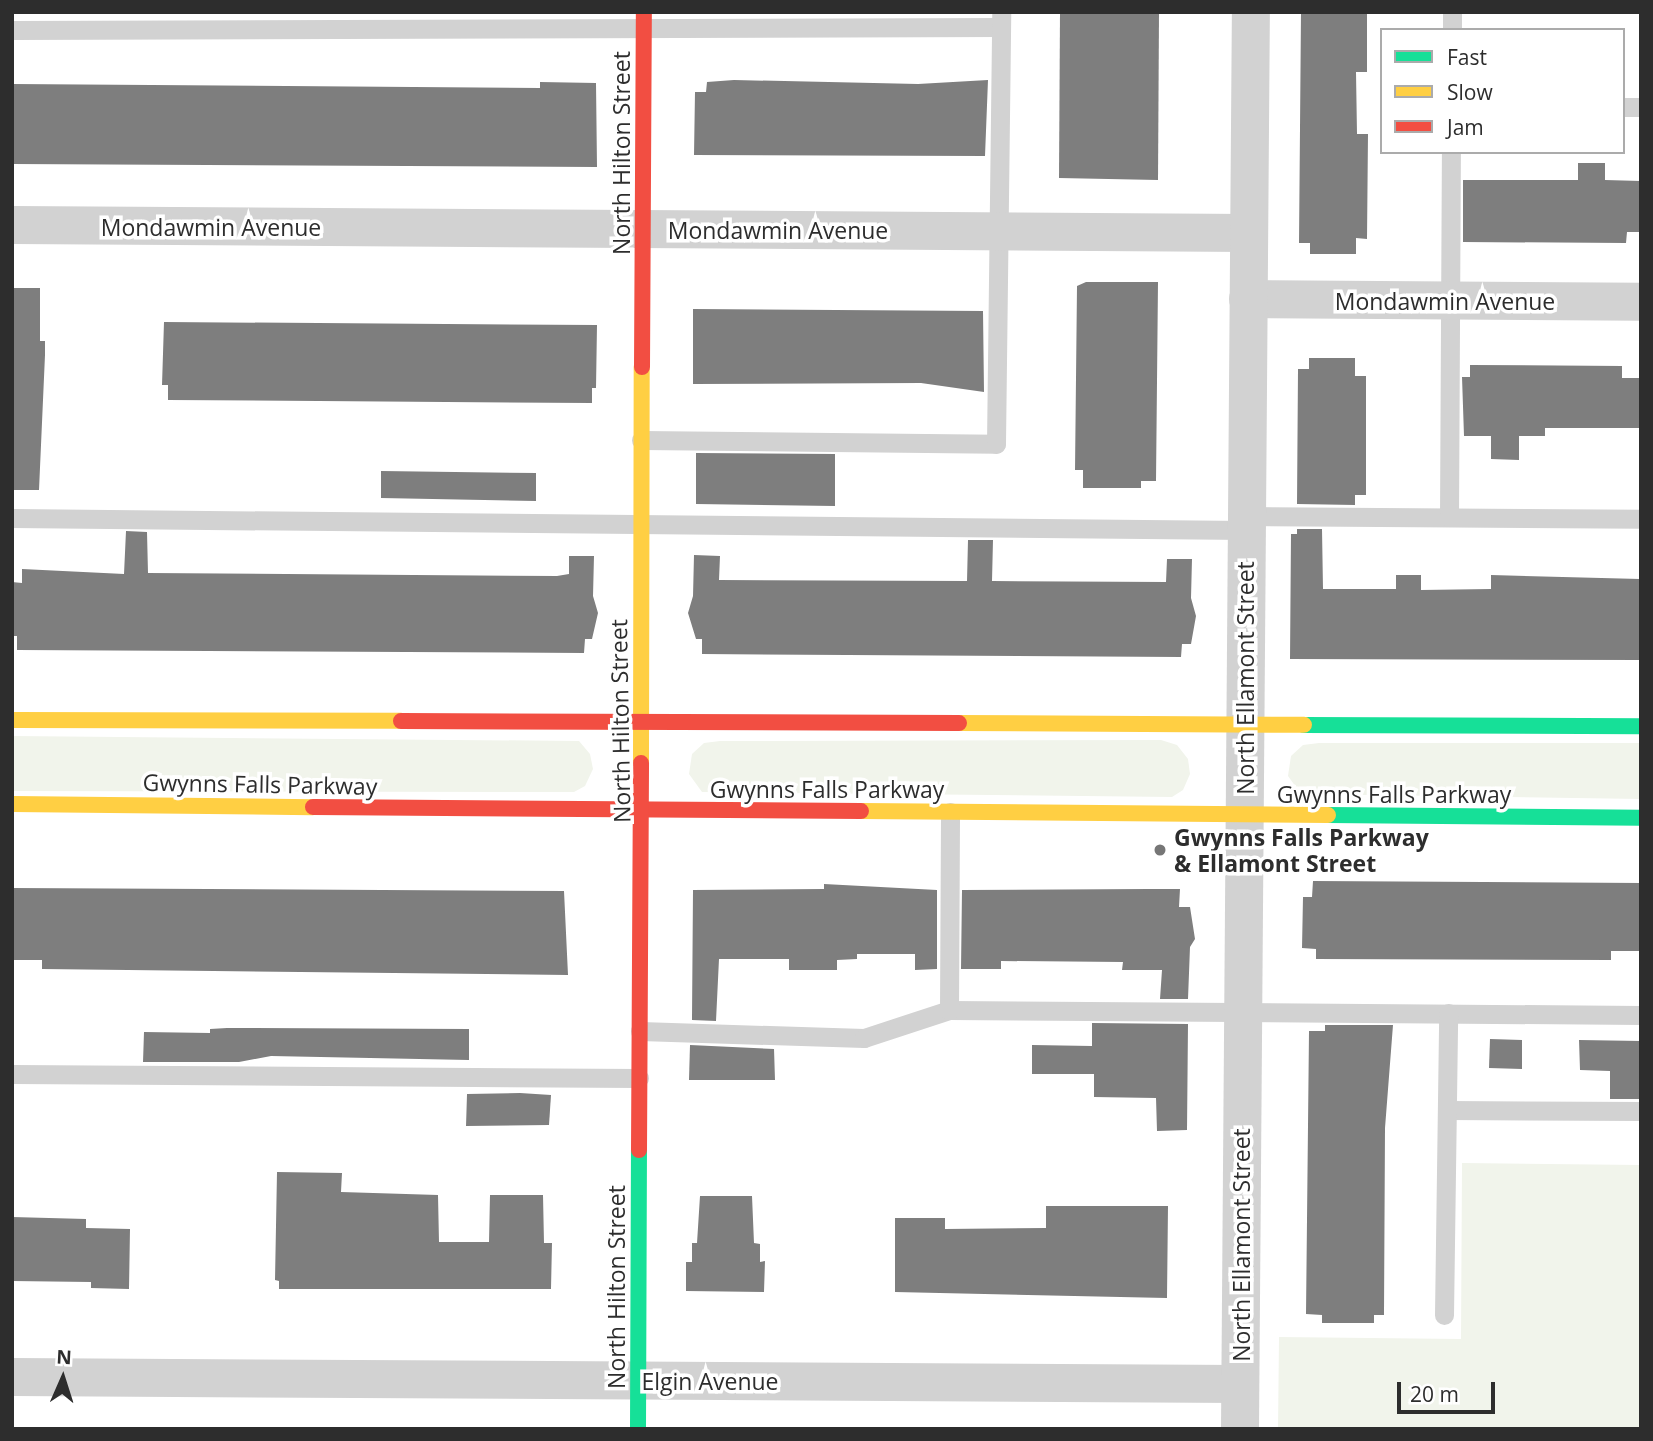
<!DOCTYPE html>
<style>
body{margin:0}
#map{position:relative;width:1653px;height:1441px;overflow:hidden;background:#fff;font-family:"Open Sans",sans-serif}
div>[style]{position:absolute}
.green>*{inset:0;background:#f1f4eb}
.building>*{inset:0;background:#7e7e7e}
.lane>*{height:19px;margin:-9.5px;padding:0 9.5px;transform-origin:9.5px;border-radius:9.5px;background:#d2d2d2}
.street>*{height:38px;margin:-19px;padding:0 19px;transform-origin:19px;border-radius:19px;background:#d2d2d2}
.fast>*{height:16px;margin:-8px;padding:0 8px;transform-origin:8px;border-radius:8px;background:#16e098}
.slow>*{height:16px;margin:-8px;padding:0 8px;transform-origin:8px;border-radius:8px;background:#ffcf43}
.jam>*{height:16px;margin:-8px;padding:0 8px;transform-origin:8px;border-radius:8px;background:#f24e42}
.dots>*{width:19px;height:19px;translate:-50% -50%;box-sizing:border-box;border:4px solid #fff;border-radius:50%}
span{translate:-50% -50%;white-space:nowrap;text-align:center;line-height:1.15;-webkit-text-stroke:7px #fff;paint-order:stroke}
.street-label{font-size:23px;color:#2d2d2d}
.poi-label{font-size:23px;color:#2d2d2d;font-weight:700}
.left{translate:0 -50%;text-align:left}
.frame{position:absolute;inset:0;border:14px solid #2d2d2d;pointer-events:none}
.legend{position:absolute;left:1380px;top:28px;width:245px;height:126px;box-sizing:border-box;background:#fff;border:2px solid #ababab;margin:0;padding:9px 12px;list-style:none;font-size:21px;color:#2d2d2d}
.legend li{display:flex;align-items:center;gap:14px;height:35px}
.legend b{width:35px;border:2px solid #ababab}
.north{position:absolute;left:28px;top:1343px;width:70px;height:70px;-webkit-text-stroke:5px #fff;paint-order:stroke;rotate:3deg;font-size:19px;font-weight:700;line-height:28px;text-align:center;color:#2d2d2d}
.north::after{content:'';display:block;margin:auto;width:24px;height:32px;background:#2d2d2d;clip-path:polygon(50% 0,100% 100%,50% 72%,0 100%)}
.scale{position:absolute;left:1397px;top:1382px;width:98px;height:32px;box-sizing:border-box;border:4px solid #2d2d2d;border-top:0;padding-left:9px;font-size:21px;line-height:24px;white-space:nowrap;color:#2d2d2d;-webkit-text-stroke:5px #fff;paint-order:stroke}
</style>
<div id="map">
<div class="green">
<i style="clip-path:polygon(12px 736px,579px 741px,590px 754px,593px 769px,585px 786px,574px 792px,12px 791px)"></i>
<i style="clip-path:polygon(1161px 740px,1177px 745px,1188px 759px,1190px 774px,1183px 790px,1172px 797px,702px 792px,689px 774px,692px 754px,704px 743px,720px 741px)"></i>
<i style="clip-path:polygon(1319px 743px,1641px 743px,1641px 799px,1301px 794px,1288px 776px,1291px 756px,1303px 745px)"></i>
<i style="clip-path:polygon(1462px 1163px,1641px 1165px,1641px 1429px,1278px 1429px,1279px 1337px,1461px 1339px)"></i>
</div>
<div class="building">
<i style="clip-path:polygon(1060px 12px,1159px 12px,1158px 180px,1059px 178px)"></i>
<i style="clip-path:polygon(1301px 12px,1367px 12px,1367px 72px,1356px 72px,1357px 134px,1368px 134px,1367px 239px,1356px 238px,1356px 254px,1310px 254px,1310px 243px,1299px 243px)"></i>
<i style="clip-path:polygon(734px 80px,918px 84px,988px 80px,985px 156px,694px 155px,695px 92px,706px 92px,707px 82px)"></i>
<i style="clip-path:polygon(540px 82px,596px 83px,597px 167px,12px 164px,12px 84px,540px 88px)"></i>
<i style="clip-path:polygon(1578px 163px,1605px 163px,1605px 180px,1641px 181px,1641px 232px,1627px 232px,1626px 243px,1463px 242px,1463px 180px,1578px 180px)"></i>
<i style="clip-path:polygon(1086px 282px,1158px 282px,1156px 481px,1141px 481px,1141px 488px,1083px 488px,1083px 470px,1075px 470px,1077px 286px)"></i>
<i style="clip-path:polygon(12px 288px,40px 288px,40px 341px,45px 341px,45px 355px,39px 490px,12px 490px)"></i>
<i style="clip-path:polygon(693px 309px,983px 311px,984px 392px,921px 383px,693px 384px)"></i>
<i style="clip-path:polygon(164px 322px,597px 325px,596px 388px,592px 388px,592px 403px,168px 400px,168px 385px,162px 385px)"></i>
<i style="clip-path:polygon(1309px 358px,1355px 358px,1355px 376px,1366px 376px,1366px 495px,1355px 495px,1355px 505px,1297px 504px,1298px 369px,1309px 369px)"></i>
<i style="clip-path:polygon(1470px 365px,1622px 366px,1622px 378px,1641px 378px,1641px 428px,1545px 428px,1545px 436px,1519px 436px,1519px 460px,1491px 459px,1491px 436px,1464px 436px,1462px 377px,1470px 377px)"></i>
<i style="clip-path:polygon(696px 453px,835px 454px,835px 506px,696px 504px)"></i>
<i style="clip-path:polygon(381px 471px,536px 473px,536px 501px,381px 498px)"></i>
<i style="clip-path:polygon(1297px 529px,1322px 529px,1323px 589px,1396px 589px,1396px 575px,1421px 575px,1421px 590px,1491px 589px,1491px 575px,1640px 579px,1641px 660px,1290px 659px,1291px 534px,1297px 534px)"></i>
<i style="clip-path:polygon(126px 531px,147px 532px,148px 573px,557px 576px,569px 574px,569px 556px,594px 556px,593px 596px,598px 613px,592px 639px,585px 639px,584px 653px,17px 650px,17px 636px,12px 636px,12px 582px,22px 583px,22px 569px,124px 574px)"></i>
<i style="clip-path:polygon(968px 540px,993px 540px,992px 581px,1166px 582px,1167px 559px,1192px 559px,1191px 598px,1196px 616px,1191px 644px,1182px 644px,1181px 657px,702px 654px,702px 639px,696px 639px,688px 613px,693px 596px,694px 555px,720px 556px,719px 580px,967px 581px)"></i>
<i style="clip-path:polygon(1313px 881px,1641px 883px,1641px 951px,1611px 951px,1611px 960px,1316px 959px,1316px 949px,1302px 948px,1303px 897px,1312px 897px)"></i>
<i style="clip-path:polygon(824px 884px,937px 890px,937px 969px,915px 970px,915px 954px,857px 954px,857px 959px,837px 960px,837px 970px,789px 970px,789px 959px,719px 959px,716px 1021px,692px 1020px,693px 890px,824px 889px)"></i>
<i style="clip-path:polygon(12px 888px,564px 891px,568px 975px,42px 969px,42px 960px,12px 960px)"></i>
<i style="clip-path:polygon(1149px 889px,1180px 889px,1179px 907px,1190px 907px,1195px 939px,1190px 947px,1188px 999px,1160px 999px,1162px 970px,1122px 970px,1123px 962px,1001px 961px,1001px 969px,961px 969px,962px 890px)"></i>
<i style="clip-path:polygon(1092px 1023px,1188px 1024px,1187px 1130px,1157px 1131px,1156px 1098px,1094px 1097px,1094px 1074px,1032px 1074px,1032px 1045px,1092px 1046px)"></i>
<i style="clip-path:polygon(1325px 1025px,1393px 1025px,1385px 1128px,1384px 1315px,1374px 1315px,1374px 1323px,1322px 1323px,1322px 1315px,1306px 1314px,1309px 1031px,1325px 1031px)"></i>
<i style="clip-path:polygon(227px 1028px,469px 1029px,469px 1060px,271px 1056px,239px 1062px,143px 1062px,144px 1032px,210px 1033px,210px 1029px)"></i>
<i style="clip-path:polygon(1490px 1039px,1522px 1040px,1522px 1069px,1489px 1068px)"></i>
<i style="clip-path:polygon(1579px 1040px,1641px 1041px,1641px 1099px,1610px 1099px,1610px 1071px,1580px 1070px)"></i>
<i style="clip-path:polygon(690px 1045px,774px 1049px,775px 1080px,689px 1080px)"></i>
<i style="clip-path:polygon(520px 1093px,551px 1095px,549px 1125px,466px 1126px,467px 1094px)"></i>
<i style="clip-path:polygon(277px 1172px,342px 1173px,341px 1192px,438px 1195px,439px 1242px,489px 1242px,490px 1195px,543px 1195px,544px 1243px,552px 1243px,551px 1289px,279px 1289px,279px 1281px,275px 1280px)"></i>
<i style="clip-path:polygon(700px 1196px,752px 1196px,754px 1243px,760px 1244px,760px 1262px,765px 1261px,764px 1292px,686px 1291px,686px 1262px,692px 1262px,692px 1243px,697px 1243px)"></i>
<i style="clip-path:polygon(1046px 1206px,1168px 1206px,1167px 1298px,895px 1292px,895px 1218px,945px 1218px,945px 1229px,1046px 1228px)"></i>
<i style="clip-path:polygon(12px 1217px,86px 1219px,86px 1228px,130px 1229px,129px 1289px,91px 1288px,91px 1282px,12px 1281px)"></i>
</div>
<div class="lane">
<i style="left:12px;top:30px;width:989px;rotate:-0.17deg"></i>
<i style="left:1452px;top:30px;width:18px;rotate:-90deg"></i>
<i style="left:1623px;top:107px;width:18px"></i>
<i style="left:641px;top:440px;width:355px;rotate:0.6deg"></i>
<i style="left:996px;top:444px;width:432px;rotate:-89.3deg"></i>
<i style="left:1246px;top:516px;width:395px;rotate:0.4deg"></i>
<i style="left:1449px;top:517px;width:365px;rotate:-89.7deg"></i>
<i style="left:12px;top:518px;width:1234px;rotate:0.56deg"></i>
<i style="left:949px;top:1010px;width:692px;rotate:0.41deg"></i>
<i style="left:640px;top:1031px;width:224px;rotate:1.8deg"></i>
<i style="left:864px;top:1038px;width:89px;rotate:-18.2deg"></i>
<i style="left:949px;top:1010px;width:198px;rotate:-89.7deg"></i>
<i style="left:12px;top:1074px;width:627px;rotate:0.37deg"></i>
<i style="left:1447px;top:1110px;width:194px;rotate:0.3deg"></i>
<i style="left:1444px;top:1315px;width:302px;rotate:-89.2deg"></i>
</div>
<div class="street">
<i style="left:12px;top:225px;width:1237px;rotate:0.37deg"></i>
<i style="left:1248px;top:299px;width:393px;rotate:0.4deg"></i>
<i style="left:12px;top:1377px;width:1228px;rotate:0.33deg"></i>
<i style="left:1240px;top:1429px;width:1417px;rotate:-89.56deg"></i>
</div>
<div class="fast">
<i style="left:1304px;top:725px;width:337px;rotate:0.2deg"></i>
<i style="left:1328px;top:815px;width:313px;rotate:0.5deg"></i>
<i style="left:638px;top:1429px;width:279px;rotate:-89.8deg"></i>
</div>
<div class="slow">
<i style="left:12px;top:720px;width:389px;rotate:0.1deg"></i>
<i style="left:959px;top:723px;width:345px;rotate:0.3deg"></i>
<i style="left:641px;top:763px;width:396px;rotate:-89.9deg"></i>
<i style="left:12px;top:804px;width:301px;rotate:0.6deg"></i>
<i style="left:861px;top:811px;width:467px;rotate:0.5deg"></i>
</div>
<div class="jam">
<i style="left:642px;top:367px;width:355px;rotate:-89.7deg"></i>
<i style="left:401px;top:721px;width:558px;rotate:0.21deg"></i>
<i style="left:313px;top:807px;width:548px;rotate:0.42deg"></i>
<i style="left:639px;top:1150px;width:387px;rotate:-89.7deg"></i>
</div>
<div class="dots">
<i style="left:1160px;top:850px;background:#767676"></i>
</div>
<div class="street-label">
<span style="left:621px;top:153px;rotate:-90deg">North Hilton Street</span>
<span style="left:211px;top:227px">Mondawmin Avenue</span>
<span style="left:778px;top:230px">Mondawmin Avenue</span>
<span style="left:1445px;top:301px">Mondawmin Avenue</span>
<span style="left:1245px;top:678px;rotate:-90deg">North Ellamont Street</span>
<span style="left:620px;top:721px;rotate:-91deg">North Hilton Street</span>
<span style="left:260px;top:784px;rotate:1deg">Gwynns Falls Parkway</span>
<span style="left:827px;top:789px">Gwynns Falls Parkway</span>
<span style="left:1394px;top:794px">Gwynns Falls Parkway</span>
<span style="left:1241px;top:1245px;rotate:-90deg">North Ellamont Street</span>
<span style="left:616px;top:1287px;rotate:-90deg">North Hilton Street</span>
<span style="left:710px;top:1381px">Elgin Avenue</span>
</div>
<div class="poi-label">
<span class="left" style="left:1174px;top:850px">Gwynns Falls Parkway<br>&amp; Ellamont Street</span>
</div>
<div class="frame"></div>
<ul class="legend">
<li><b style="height:9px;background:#16e098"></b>Fast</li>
<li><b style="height:9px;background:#ffcf43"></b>Slow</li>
<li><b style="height:9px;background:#f24e42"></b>Jam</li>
</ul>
<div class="north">N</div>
<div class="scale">20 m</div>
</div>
